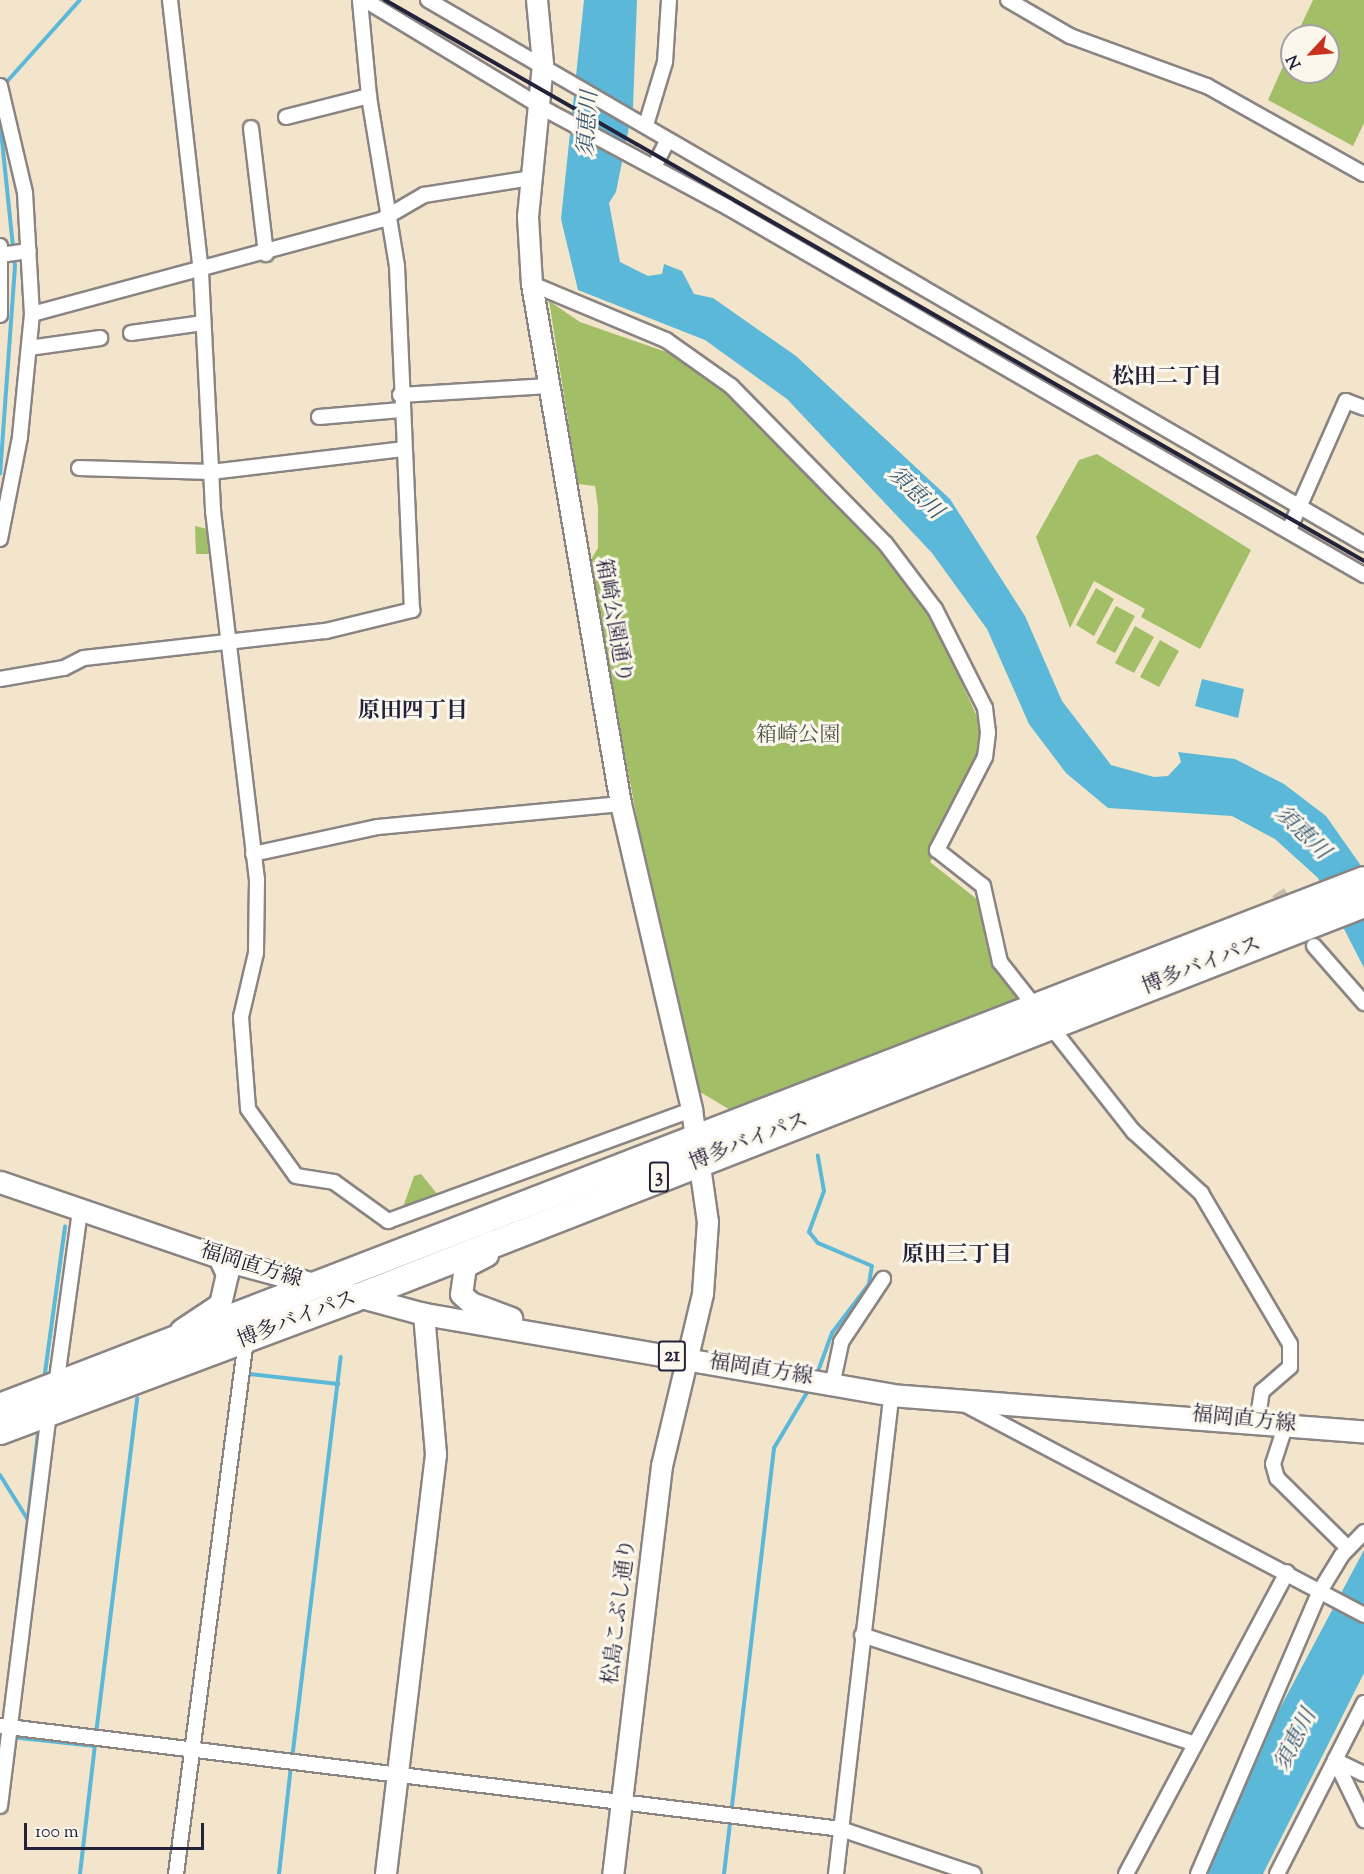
<!DOCTYPE html>
<meta charset="utf-8">
<style>
body{margin:0}
#map{position:relative;width:1364px;height:1874px;overflow:hidden;background:#f3e5cb;font-family:"Sorts Mill Goudy","Noto Serif JP",serif}
div>[style]{position:absolute}
.green>*{inset:0;background:#a2bf67}
.water>*{inset:0;background:#5bb8d9}
.stream>*{height:4px;margin:-2px;padding:0 2px;transform-origin:2px;border-radius:2px;background:#5bb8d9}
.street-tunnel>*{height:14px;margin-top:-7px;transform-origin:0;background:repeating-linear-gradient(90deg,#c9beae 0 14px,transparent 0 21px)}
.roads{filter:drop-shadow(2px 0 #8a8483) drop-shadow(-2px 0 #8a8483) drop-shadow(0 2px #8a8483) drop-shadow(0 -2px #8a8483)}
.street>*{height:14px;margin:-7px;padding:0 7px;transform-origin:7px;border-radius:7px;background:#fff}
.secondary>*{height:20px;margin:-10px;padding:0 10px;transform-origin:10px;border-radius:10px;background:#fff}
.primary>*{height:21px;margin:-10.5px;padding:0 10.5px;transform-origin:10.5px;border-radius:10.5px;background:#fff}
.highway>*{height:26px;margin:-13px;padding:0 13px;transform-origin:13px;border-radius:13px;background:#fff}
.rail>*{height:4px;margin:-2px;padding:0 2px;transform-origin:2px;border-radius:2px;background:#22223b}
span{translate:-50% -50%;white-space:nowrap;text-align:center;line-height:1.15;-webkit-text-stroke:6px #fbf7ec;paint-order:stroke}
.shield-label span{padding:2px 4px;background:#fbf7ec;border:2px solid;border-radius:4px;-webkit-text-stroke-width:0}
.shield-label{font-size:20px;color:#22223b;font-weight:700}
.street-label{font-size:21px;color:#22223b}
.park-label{font-size:21px;color:#4f594a}
.water-label{font-size:22px;color:#365672;font-style:italic}
.neighbourhood-label{font-size:22px;color:#22223b;font-weight:700}
.north{position:absolute;left:1280px;top:24px;width:60px;height:60px;box-sizing:border-box;background:#fbf7ec;border:2px solid #a4a2a5;border-radius:50%;rotate:244deg;font-size:16px;font-weight:700;line-height:24px;text-align:center;color:#22223b}
.north::after{content:'';display:block;margin:auto;width:21px;height:27px;background:#c8321e;clip-path:polygon(50% 0,100% 100%,50% 72%,0 100%)}
.scale{position:absolute;left:24px;top:1823px;width:180px;height:27px;box-sizing:border-box;border:3px solid #22223b;border-top:0;padding-left:8px;font-size:18px;line-height:21px;white-space:nowrap;color:#22223b;-webkit-text-stroke:4px #fbf7ec;paint-order:stroke}
</style>
<div id="map">
<div class="green">
<i style="clip-path:polygon(1313px 0,1364px 0,1364px 123px,1353px 146px,1268px 100px,1292px 46px,1292px 72px,1328px 72px,1328px 36px,1296px 36px)"></i>
<i style="clip-path:polygon(549px 301px,580px 322px,672px 354px,722px 390px,900px 571px,935px 624px,979px 721px,980px 759px,930px 862px,978px 900px,999px 975px,1019px 1000px,732px 1111px,700px 1092px,652px 896px,588px 564px,598px 548px,598px 507px,595px 486px,578px 484px)"></i>
<i style="clip-path:polygon(1097px 454px,1251px 550px,1200px 649px,1141px 617px,1145px 609px,1094px 581px,1070px 628px,1036px 537px,1079px 460px)"></i>
<i style="clip-path:polygon(195px 526px,208px 529px,210px 554px,196px 554px)"></i>
<i style="clip-path:polygon(1096px 588px,1114px 599px,1094px 636px,1076px 625px)"></i>
<i style="clip-path:polygon(1116px 606px,1135px 616px,1115px 653px,1096px 643px)"></i>
<i style="clip-path:polygon(1135px 626px,1154px 637px,1134px 673px,1115px 663px)"></i>
<i style="clip-path:polygon(1160px 640px,1179px 651px,1159px 687px,1140px 677px)"></i>
<i style="clip-path:polygon(421px 1174px,438px 1195px,403px 1207px,414px 1176px)"></i>
</div>
<div class="water">
<i style="clip-path:polygon(584px 0,637px 0,633px 107px,616px 192px,609px 203px,620px 262px,648px 276px,662px 274px,664px 264px,682px 271px,694px 294px,713px 298px,796px 356px,950px 499px,1025px 616px,1062px 701px,1111px 765px,1154px 777px,1168px 776px,1181px 762px,1178px 752px,1235px 759px,1284px 784px,1326px 816px,1364px 870px,1364px 968px,1318px 878px,1275px 839px,1232px 816px,1108px 808px,1066px 773px,1029px 724px,987px 629px,932px 553px,787px 399px,705px 340px,578px 290px,561px 219px)"></i>
<i style="clip-path:polygon(1202px 679px,1244px 689px,1238px 718px,1195px 706px)"></i>
<i style="clip-path:polygon(1364px 1550px,1364px 1673px,1263px 1874px,1202px 1874px,1270px 1727px)"></i>
</div>
<div class="stream">
<i style="left:3px;top:86px;width:115px;rotate:-48.2deg"></i>
<i style="left:0;top:121px;width:146px;rotate:84.1deg"></i>
<i style="left:15px;top:266px;width:208px;rotate:94.1deg"></i>
<i style="left:250px;top:1374px;width:89px;rotate:6.5deg"></i>
<i style="left:817px;top:1374px;width:44px;rotate:-69.9deg"></i>
<i style="left:832px;top:1333px;width:61px;rotate:-52.9deg"></i>
<i style="left:869px;top:1284px;width:18px;rotate:-81deg"></i>
<i style="left:872px;top:1266px;width:59px;rotate:-156.9deg"></i>
<i style="left:818px;top:1243px;width:14px;rotate:-129deg"></i>
<i style="left:809px;top:1232px;width:44px;rotate:-69.9deg"></i>
<i style="left:824px;top:1191px;width:36px;rotate:-100deg"></i>
<i style="left:44px;top:1380px;width:155px;rotate:-82.2deg"></i>
<i style="left:0;top:1475px;width:53px;rotate:58.1deg"></i>
<i style="left:11px;top:1663px;width:239px;rotate:-83.3deg"></i>
<i style="left:96px;top:1734px;width:338px;rotate:-83deg"></i>
<i style="left:11px;top:1737px;width:84px;rotate:6.1deg"></i>
<i style="left:292px;top:1759px;width:405px;rotate:-83.1deg"></i>
<i style="left:80px;top:1874px;width:130px;rotate:-83.4deg"></i>
<i style="left:279px;top:1874px;width:109px;rotate:-83.7deg"></i>
<i style="left:724px;top:1874px;width:429px;rotate:-83.3deg"></i>
<i style="left:774px;top:1448px;width:69px;rotate:-59.3deg"></i>
</div>
<div class="street-tunnel">
<i style="left:1278px;top:892px;width:65px;rotate:56.3deg"></i>
</div>
<div class="roads">
<div class="street">
<i style="left:170px;top:0;width:274px;rotate:83.5deg"></i>
<i style="left:201px;top:272px;width:239px;rotate:87.1deg"></i>
<i style="left:213px;top:511px;width:371px;rotate:83.2deg"></i>
<i style="left:257px;top:879px;width:74px;rotate:90.8deg"></i>
<i style="left:256px;top:953px;width:66px;rotate:103.2deg"></i>
<i style="left:241px;top:1017px;width:92px;rotate:85.6deg"></i>
<i style="left:248px;top:1109px;width:82px;rotate:54.4deg"></i>
<i style="left:296px;top:1176px;width:38px;rotate:9deg"></i>
<i style="left:334px;top:1182px;width:67px;rotate:35.8deg"></i>
<i style="left:388px;top:1221px;width:324px;rotate:-20.1deg"></i>
<i style="left:365px;top:0;width:216px;rotate:31.2deg"></i>
<i style="left:550px;top:112px;width:201px;rotate:28.2deg"></i>
<i style="left:727px;top:207px;width:736px;rotate:30.02deg"></i>
<i style="left:428px;top:0;width:1083px;rotate:30.17deg"></i>
<i style="left:1008px;top:0;width:72px;rotate:30.1deg"></i>
<i style="left:1070px;top:36px;width:146px;rotate:20.1deg"></i>
<i style="left:1207px;top:86px;width:180px;rotate:29.3deg"></i>
<i style="left:0;top:86px;width:110px;rotate:76.8deg"></i>
<i style="left:25px;top:193px;width:121px;rotate:86.7deg"></i>
<i style="left:32px;top:314px;width:124px;rotate:95.6deg"></i>
<i style="left:20px;top:437px;width:104px;rotate:101.1deg"></i>
<i style="left:286px;top:117px;width:86px;rotate:-14.2deg"></i>
<i style="left:646px;top:125px;width:66px;rotate:-73.2deg"></i>
<i style="left:665px;top:62px;width:62px;rotate:-86.3deg"></i>
<i style="left:251px;top:128px;width:127px;rotate:83.2deg"></i>
<i style="left:654px;top:167px;width:30px;rotate:-63deg"></i>
<i style="left:0;top:246px;width:69px;rotate:90deg"></i>
<i style="left:0;top:255px;width:29px;rotate:-8deg"></i>
<i style="left:532px;top:284px;width:145px;rotate:22.7deg"></i>
<i style="left:666px;top:340px;width:80px;rotate:35.3deg"></i>
<i style="left:731px;top:386px;width:220px;rotate:45.6deg"></i>
<i style="left:885px;top:543px;width:83px;rotate:52.9deg"></i>
<i style="left:935px;top:609px;width:111px;rotate:63.2deg"></i>
<i style="left:985px;top:708px;width:25px;rotate:83deg"></i>
<i style="left:988px;top:733px;width:24px;rotate:97deg"></i>
<i style="left:985px;top:757px;width:105px;rotate:117.3deg"></i>
<i style="left:937px;top:850px;width:58px;rotate:38deg"></i>
<i style="left:983px;top:886px;width:78px;rotate:77.4deg"></i>
<i style="left:1000px;top:962px;width:216px;rotate:51.8deg"></i>
<i style="left:1134px;top:1132px;width:91px;rotate:42.3deg"></i>
<i style="left:1201px;top:1193px;width:175px;rotate:59.5deg"></i>
<i style="left:1290px;top:1344px;width:23px;rotate:90deg"></i>
<i style="left:1290px;top:1367px;width:37px;rotate:139deg"></i>
<i style="left:1262px;top:1391px;width:31px;rotate:99deg"></i>
<i style="left:32px;top:314px;width:361px;rotate:-15.1deg"></i>
<i style="left:381px;top:220px;width:50px;rotate:-30.2deg"></i>
<i style="left:424px;top:195px;width:108px;rotate:-9deg"></i>
<i style="left:131px;top:333px;width:73px;rotate:-7.9deg"></i>
<i style="left:29px;top:348px;width:72px;rotate:-8deg"></i>
<i style="left:400px;top:395px;width:149px;rotate:-3.5deg"></i>
<i style="left:319px;top:417px;width:82px;rotate:-4.9deg"></i>
<i style="left:79px;top:468px;width:132px;rotate:1.7deg"></i>
<i style="left:211px;top:472px;width:193px;rotate:-6.8deg"></i>
<i style="left:1289px;top:530px;width:141px;rotate:-66.2deg"></i>
<i style="left:1346px;top:401px;width:19px;rotate:21deg"></i>
<i style="left:0;top:679px;width:65px;rotate:-9.8deg"></i>
<i style="left:64px;top:668px;width:22px;rotate:-27deg"></i>
<i style="left:84px;top:658px;width:244px;rotate:-6.4deg"></i>
<i style="left:326px;top:631px;width:89px;rotate:-13.7deg"></i>
<i style="left:412px;top:610px;width:344px;rotate:-92.5deg"></i>
<i style="left:397px;top:266px;width:172px;rotate:-99.4deg"></i>
<i style="left:369px;top:96px;width:96px;rotate:-95.4deg"></i>
<i style="left:253px;top:854px;width:128px;rotate:-12.2deg"></i>
<i style="left:378px;top:827px;width:244px;rotate:-5.4deg"></i>
<i style="left:1314px;top:946px;width:76px;rotate:48.7deg"></i>
<i style="left:833px;top:1381px;width:40px;rotate:-78deg"></i>
<i style="left:841px;top:1342px;width:76px;rotate:-56.3deg"></i>
<i style="left:56px;top:1386px;width:178px;rotate:-82.2deg"></i>
<i style="left:966px;top:1405px;width:450px;rotate:27.8deg"></i>
<i style="left:1286px;top:1424px;width:42px;rotate:108deg"></i>
<i style="left:1273px;top:1464px;width:15px;rotate:74deg"></i>
<i style="left:1277px;top:1478px;width:100px;rotate:44.6deg"></i>
<i style="left:862px;top:1635px;width:350px;rotate:18.1deg"></i>
<i style="left:1364px;top:1703px;width:64px;rotate:117deg"></i>
<i style="left:1335px;top:1760px;width:67px;rotate:64.2deg"></i>
<i style="left:0;top:1726px;width:847px;rotate:6.98deg"></i>
<i style="left:841px;top:1829px;width:140px;rotate:18.7deg"></i>
<i style="left:0;top:1806px;width:396px;rotate:-82.9deg"></i>
<i style="left:176px;top:1874px;width:539px;rotate:-82.53deg"></i>
<i style="left:836px;top:1874px;width:482px;rotate:-83.4deg"></i>
<i style="left:1126px;top:1874px;width:342px;rotate:-61.9deg"></i>
<i style="left:1198px;top:1874px;width:308px;rotate:-66.7deg"></i>
<i style="left:1320px;top:1591px;width:42px;rotate:-58.6deg"></i>
<i style="left:1342px;top:1555px;width:32px;rotate:-46deg"></i>
<i style="left:1277px;top:1874px;width:128px;rotate:-63deg"></i>
<i style="left:1335px;top:1760px;width:32px;rotate:26deg"></i>
</div>
<div class="secondary">
<i style="left:537px;top:0;width:64px;rotate:84.6deg"></i>
<i style="left:543px;top:64px;width:154px;rotate:95.6deg"></i>
<i style="left:528px;top:217px;width:67px;rotate:86.6deg"></i>
<i style="left:532px;top:284px;width:528px;rotate:80.29deg"></i>
<i style="left:621px;top:804px;width:314px;rotate:76.9deg"></i>
<i style="left:692px;top:1110px;width:113px;rotate:81.9deg"></i>
<i style="left:708px;top:1222px;width:72px;rotate:94deg"></i>
<i style="left:703px;top:1294px;width:177px;rotate:103.4deg"></i>
<i style="left:662px;top:1466px;width:411px;rotate:96.8deg"></i>
<i style="left:386px;top:1874px;width:423px;rotate:-83.2deg"></i>
<i style="left:436px;top:1454px;width:141px;rotate:-94.9deg"></i>
</div>
<div class="primary">
<i style="left:0;top:1182px;width:254px;rotate:18.9deg"></i>
<i style="left:240px;top:1264px;width:191px;rotate:15.2deg"></i>
<i style="left:424px;top:1314px;width:474px;rotate:9.8deg"></i>
<i style="left:891px;top:1395px;width:474px;rotate:4.4deg"></i>
<i style="left:487px;top:1255px;width:25px;rotate:153deg"></i>
<i style="left:465px;top:1266px;width:28px;rotate:98deg"></i>
<i style="left:461px;top:1294px;width:13px;rotate:42deg"></i>
<i style="left:471px;top:1303px;width:43px;rotate:20.6deg"></i>
<i style="left:181px;top:1330px;width:47px;rotate:-33.7deg"></i>
<i style="left:220px;top:1304px;width:31px;rotate:-77deg"></i>
<i style="left:227px;top:1274px;width:19px;rotate:-115deg"></i>
</div>
<div class="highway">
<i style="left:0;top:1407px;width:1462px;rotate:-21.12deg"></i>
<i style="left:0;top:1431px;width:377px;rotate:-20.5deg"></i>
<i style="left:353px;top:1299px;width:1085px;rotate:-21.34deg"></i>
</div>
</div>
<div class="rail">
<i style="left:385px;top:0;width:1128px;rotate:29.81deg"></i>
</div>
<div class="shield-label">
<span style="left:659px;top:1177px">3</span>
<span style="left:672px;top:1356px">21</span>
</div>
<div class="street-label">
<span style="left:613px;top:621px;rotate:80deg">箱崎公園通り</span>
<span style="left:1202px;top:966px;rotate:-21deg">博多バイパス</span>
<span style="left:749px;top:1142px;rotate:-21deg">博多バイパス</span>
<span style="left:251px;top:1266px;rotate:17deg">福岡直方線</span>
<span style="left:297px;top:1320px;rotate:-21deg">博多バイパス</span>
<span style="left:761px;top:1370px;rotate:9deg">福岡直方線</span>
<span style="left:1244px;top:1420px;rotate:6deg">福岡直方線</span>
<span style="left:620px;top:1612px;rotate:-83deg">松島こぶし通り</span>
</div>
<div class="park-label">
<span style="left:798px;top:736px">箱崎公園</span>
</div>
<div class="water-label">
<span style="left:590px;top:124px;rotate:-86deg">須恵川</span>
<span style="left:914px;top:494px;rotate:43deg">須恵川</span>
<span style="left:1301px;top:834px;rotate:44deg">須恵川</span>
<span style="left:1297px;top:1741px;rotate:-63deg">須恵川</span>
</div>
<div class="neighbourhood-label">
<span style="left:1167px;top:379px">松田二丁目</span>
<span style="left:413px;top:713px">原田四丁目</span>
<span style="left:957px;top:1257px">原田三丁目</span>
</div>
<div class="north">N</div>
<div class="scale">100 m</div>
</div>
